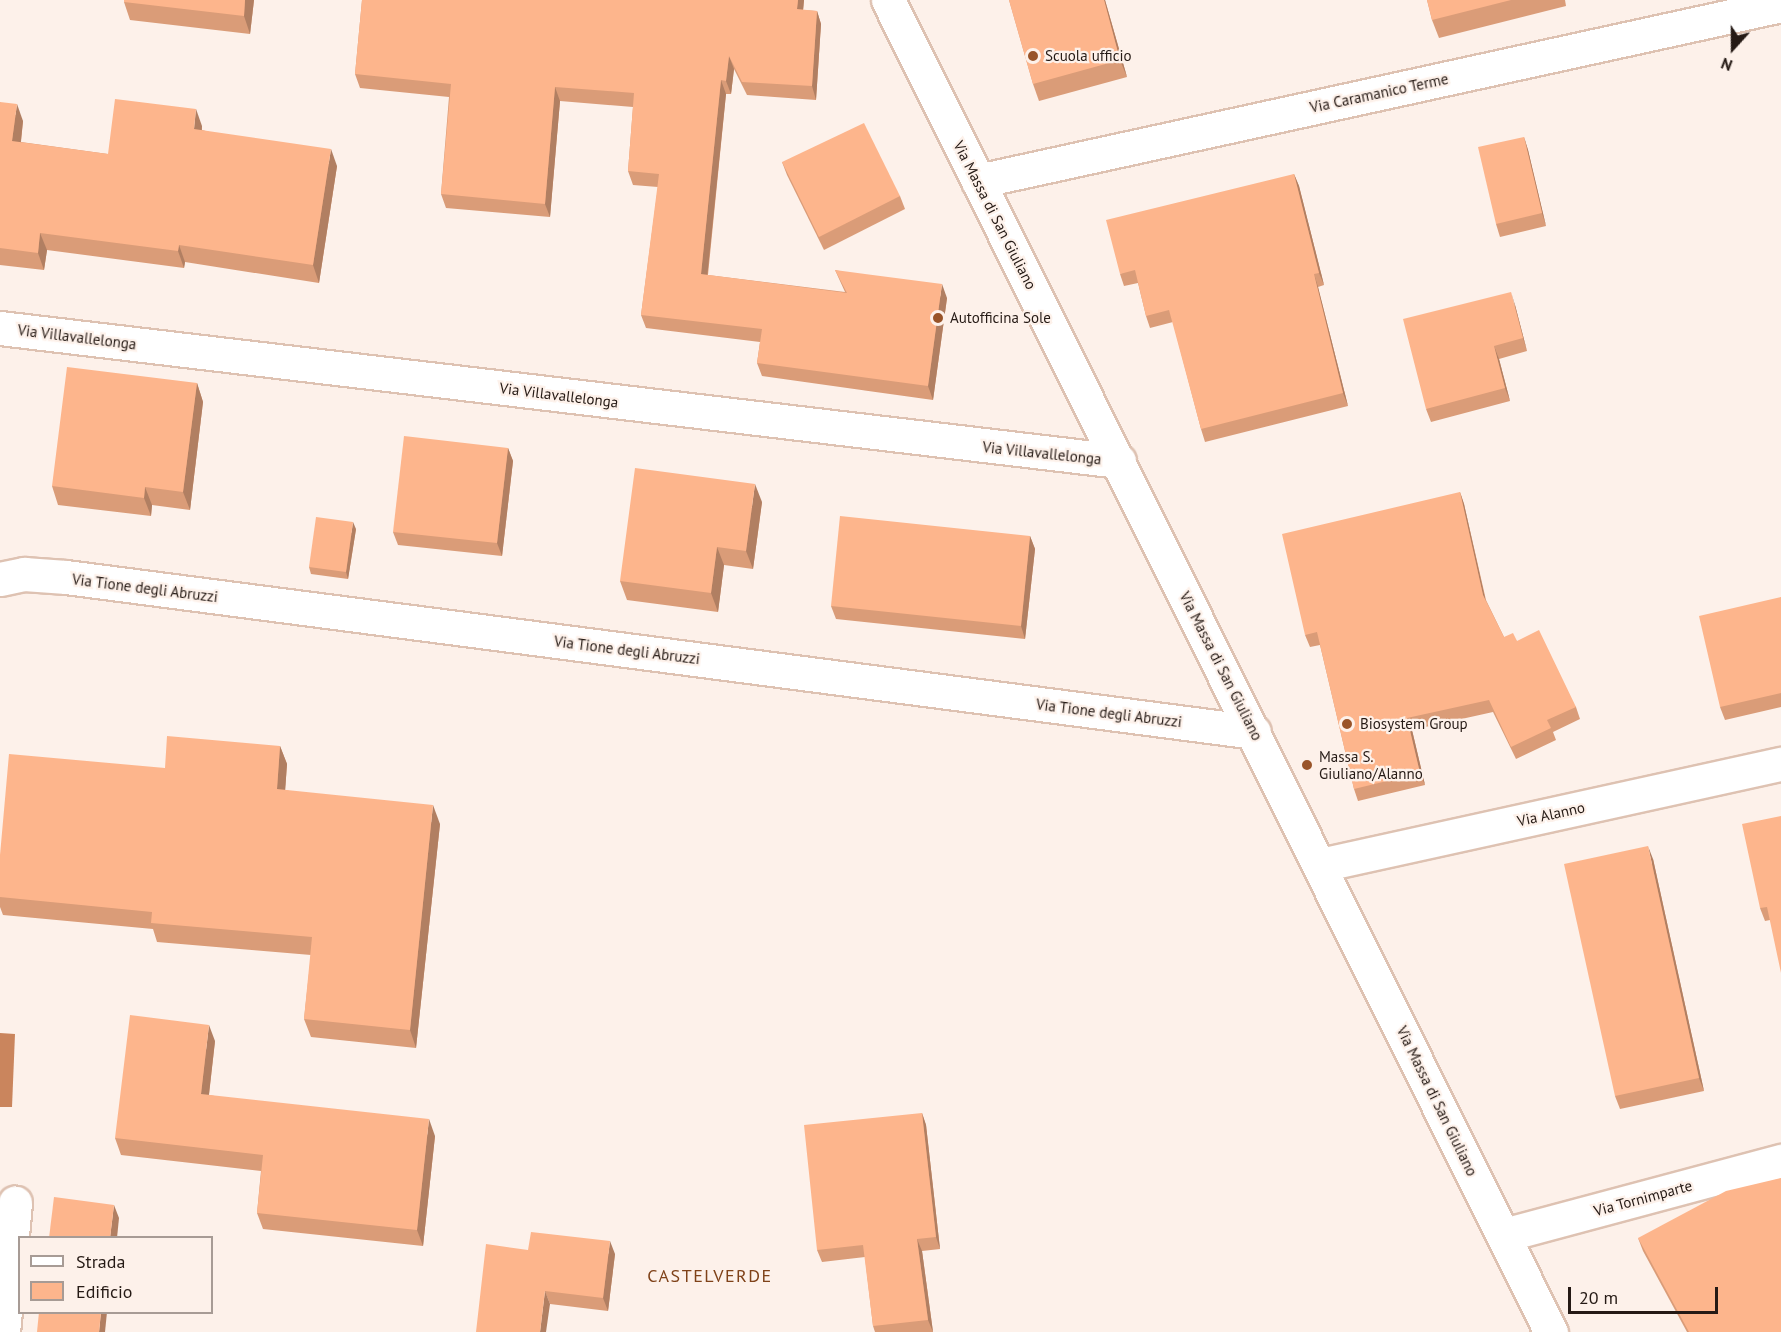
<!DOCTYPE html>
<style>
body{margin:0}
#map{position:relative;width:1781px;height:1332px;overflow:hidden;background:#fdf1ea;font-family:"PT Sans",sans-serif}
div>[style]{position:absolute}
.water>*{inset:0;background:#ca855d}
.roads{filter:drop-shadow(2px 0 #dec2b2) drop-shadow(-2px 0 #dec2b2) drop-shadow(0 2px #dec2b2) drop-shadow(0 -2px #dec2b2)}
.minor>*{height:33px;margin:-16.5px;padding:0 16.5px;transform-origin:16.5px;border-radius:16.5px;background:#fff}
.wall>*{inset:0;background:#da9c78}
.shaded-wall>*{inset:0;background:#b17f62}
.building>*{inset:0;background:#fdb58c}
.dots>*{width:16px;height:16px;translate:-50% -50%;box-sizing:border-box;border:3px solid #fdf1ea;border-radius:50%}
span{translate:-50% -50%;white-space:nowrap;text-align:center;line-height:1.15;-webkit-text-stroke:4.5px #fdf1ea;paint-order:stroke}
.poi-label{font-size:15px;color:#251a15}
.left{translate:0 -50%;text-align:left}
.street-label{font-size:15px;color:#251a15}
.quarter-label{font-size:18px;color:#7f4219;letter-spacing:1.5px}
.legend{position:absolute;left:18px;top:1236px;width:195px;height:78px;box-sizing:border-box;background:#fdf1ea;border:2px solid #a79b95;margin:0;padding:8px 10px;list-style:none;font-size:18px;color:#251a15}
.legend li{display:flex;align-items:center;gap:12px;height:30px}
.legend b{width:30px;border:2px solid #a79b95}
.north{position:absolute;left:1703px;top:18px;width:60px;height:60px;-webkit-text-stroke:4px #fdf1ea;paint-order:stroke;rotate:201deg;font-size:16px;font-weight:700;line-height:24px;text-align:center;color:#251a15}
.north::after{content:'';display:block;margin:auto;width:21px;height:27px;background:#251a15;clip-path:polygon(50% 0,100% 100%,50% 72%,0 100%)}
.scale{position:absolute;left:1568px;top:1287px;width:150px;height:27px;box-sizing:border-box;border:3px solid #251a15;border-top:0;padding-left:8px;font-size:18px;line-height:21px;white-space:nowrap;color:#251a15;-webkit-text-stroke:4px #fdf1ea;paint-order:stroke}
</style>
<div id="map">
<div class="water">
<i style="clip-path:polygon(0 1033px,15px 1034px,12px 1107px,0 1107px)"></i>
</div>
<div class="roads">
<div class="minor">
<i style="left:888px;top:0;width:1488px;rotate:63.54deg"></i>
<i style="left:978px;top:181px;width:822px;rotate:-12.36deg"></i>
<i style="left:0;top:328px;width:1127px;rotate:6.78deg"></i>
<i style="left:0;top:579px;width:25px;rotate:-12deg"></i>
<i style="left:24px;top:574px;width:42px;rotate:4.1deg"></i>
<i style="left:66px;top:577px;width:1198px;rotate:7.43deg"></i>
<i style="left:1320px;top:865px;width:472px;rotate:-12.4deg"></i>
<i style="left:1504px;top:1235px;width:287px;rotate:-15deg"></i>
<i style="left:3px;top:1332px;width:130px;rotate:-84.7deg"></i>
</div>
</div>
<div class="wall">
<i style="clip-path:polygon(254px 0,250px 34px,130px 20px,124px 2px)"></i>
<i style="clip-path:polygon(362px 0,804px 0,803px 10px,817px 11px,821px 24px,816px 100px,747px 95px,734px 69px,731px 94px,726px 94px,708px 275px,845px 292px,835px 270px,947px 298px,933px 400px,762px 376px,757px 363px,760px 342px,646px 328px,641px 315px,658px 187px,633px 185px,628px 171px,633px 107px,560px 101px,550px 217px,446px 208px,441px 194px,449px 97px,360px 88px,355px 74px)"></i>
<i style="clip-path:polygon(1009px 0,1105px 0,1127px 77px,1039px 101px,1033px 84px)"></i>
<i style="clip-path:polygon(1427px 0,1565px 0,1566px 6px,1439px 38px,1432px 20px)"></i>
<i style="clip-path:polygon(0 102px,23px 121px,21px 142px,108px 154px,202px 126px,202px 130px,337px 166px,319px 283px,185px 262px,184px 268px,47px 250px,44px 270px,0 265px)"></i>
<i style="clip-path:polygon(1524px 137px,1528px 150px,1546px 226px,1500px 237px,1496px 224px)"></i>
<i style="clip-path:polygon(782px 162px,900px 196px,905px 209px,824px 250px,787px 175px)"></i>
<i style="clip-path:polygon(1294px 174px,1299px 186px,1324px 285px,1318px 287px,1348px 406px,1205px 442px,1201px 429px,1173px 322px,1150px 328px,1146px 316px,1138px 283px,1124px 286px,1120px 274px)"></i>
<i style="clip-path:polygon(1515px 305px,1527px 351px,1499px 359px,1510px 401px,1431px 422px,1426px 409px)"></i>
<i style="clip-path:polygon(197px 383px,203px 402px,190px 510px,152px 505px,151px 516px,58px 505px,52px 486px)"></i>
<i style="clip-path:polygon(508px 448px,513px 461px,502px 556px,398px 545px,393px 532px)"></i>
<i style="clip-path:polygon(1460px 492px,1464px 504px,1486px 600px,1504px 637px,1517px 641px,1576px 707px,1580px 719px,1553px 732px,1556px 740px,1516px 759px,1493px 712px,1412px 730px,1425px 785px,1358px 801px,1354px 789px,1320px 645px,1310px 647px,1305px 635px)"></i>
<i style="clip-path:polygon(762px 502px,753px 569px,724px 565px,718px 612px,627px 600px,620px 581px)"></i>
<i style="clip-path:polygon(356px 529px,348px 579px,311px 574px,309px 567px)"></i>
<i style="clip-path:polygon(1030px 536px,1035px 549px,1025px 639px,836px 619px,831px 606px)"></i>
<i style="clip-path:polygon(1781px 597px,1781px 707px,1725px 720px,1720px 707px)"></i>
<i style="clip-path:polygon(280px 746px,287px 764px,285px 790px,440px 824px,416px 1048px,311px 1037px,304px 1019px,311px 955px,157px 942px,153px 929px,3px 915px,0 907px,0 855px,165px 768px)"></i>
<i style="clip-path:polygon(1781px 816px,1770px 920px,1765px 921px,1760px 908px)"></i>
<i style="clip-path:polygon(1653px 859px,1704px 1091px,1620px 1109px,1615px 1096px)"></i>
<i style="clip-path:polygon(215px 1041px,209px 1095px,435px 1136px,423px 1246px,263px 1229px,257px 1213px,261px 1171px,121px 1155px,115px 1138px)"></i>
<i style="clip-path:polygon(922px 1113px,926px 1125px,940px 1249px,922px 1251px,933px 1332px,875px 1332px,873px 1326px,865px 1257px,822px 1262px,817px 1250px)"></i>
<i style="clip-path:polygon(1638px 1238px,1781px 1332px,1687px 1332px,1643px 1251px)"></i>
<i style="clip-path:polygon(528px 1250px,615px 1254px,608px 1311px,550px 1304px)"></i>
</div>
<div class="shaded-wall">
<i style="clip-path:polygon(245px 0,254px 0,250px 34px,244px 16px)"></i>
<i style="clip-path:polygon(798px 0,804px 0,802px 23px,797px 9px)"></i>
<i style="clip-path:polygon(1104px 0,1105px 0,1127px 77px,1120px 60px)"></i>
<i style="clip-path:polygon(817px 11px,821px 24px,816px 100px,812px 86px)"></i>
<i style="clip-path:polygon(729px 56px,734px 69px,731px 94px,726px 81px)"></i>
<i style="clip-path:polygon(721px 80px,726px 94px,706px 288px,701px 274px)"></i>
<i style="clip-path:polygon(555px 87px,560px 101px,550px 217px,545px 204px)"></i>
<i style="clip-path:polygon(17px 104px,23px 121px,19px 158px,12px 141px)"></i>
<i style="clip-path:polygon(196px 109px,202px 126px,200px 146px,194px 129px)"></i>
<i style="clip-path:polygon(1524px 137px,1528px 150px,1546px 226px,1542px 213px)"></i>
<i style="clip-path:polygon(331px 149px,337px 166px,319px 283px,313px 265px)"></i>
<i style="clip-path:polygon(1294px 174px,1299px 186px,1324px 285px,1319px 273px)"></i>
<i style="clip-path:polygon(40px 233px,47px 250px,44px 270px,38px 253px)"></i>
<i style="clip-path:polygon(179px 245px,185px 262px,184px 268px,178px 251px)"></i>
<i style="clip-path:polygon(1314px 274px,1318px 287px,1348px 406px,1343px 393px)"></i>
<i style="clip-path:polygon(942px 284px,947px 298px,933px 400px,928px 386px)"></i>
<i style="clip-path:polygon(1511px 292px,1515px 305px,1527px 351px,1523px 338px)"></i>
<i style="clip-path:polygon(1494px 346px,1499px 359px,1510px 401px,1505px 388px)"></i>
<i style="clip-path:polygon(197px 383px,203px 402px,190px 510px,183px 492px)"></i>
<i style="clip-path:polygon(508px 448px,513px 461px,502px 556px,497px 543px)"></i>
<i style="clip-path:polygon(755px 484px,762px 502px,753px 569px,746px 551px)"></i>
<i style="clip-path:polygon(145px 487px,152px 505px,151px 516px,144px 498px)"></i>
<i style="clip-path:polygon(1460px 492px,1464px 504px,1487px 607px,1483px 595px)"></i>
<i style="clip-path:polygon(353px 522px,356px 529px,348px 579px,346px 572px)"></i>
<i style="clip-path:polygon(1030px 536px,1035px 549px,1025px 639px,1021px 626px)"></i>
<i style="clip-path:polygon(717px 547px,724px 565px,718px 612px,711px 593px)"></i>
<i style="clip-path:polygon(1407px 718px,1412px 730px,1425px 785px,1420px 773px)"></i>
<i style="clip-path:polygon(280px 746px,287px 764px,284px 807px,277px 789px)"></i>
<i style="clip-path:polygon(433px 805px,440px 824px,416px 1048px,410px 1030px)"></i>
<i style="clip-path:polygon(1648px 846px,1653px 859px,1704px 1091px,1699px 1078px)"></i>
<i style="clip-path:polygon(209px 1025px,215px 1041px,207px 1111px,201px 1094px)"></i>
<i style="clip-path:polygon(922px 1113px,926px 1125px,940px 1249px,936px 1237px)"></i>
<i style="clip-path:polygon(429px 1119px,435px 1136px,423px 1246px,417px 1230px)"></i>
<i style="clip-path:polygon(114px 1205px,119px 1218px,117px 1238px,110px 1238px)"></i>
<i style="clip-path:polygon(917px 1239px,922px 1251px,933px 1332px,928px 1320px)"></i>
<i style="clip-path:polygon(610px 1241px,615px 1254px,608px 1311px,603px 1298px)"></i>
<i style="clip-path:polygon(545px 1291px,550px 1304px,546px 1332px,540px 1332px)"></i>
<i style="clip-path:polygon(101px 1312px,107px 1312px,105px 1332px,99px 1332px)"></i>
</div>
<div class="building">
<i style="clip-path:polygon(124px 0,245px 0,244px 16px,124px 2px)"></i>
<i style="clip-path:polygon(362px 0,798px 0,797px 9px,817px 11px,812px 86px,742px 82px,729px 56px,726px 81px,721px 80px,701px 274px,847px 293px,835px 270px,942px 284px,928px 386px,757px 363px,762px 329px,641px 315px,659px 174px,628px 171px,634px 93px,555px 87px,545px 204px,441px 194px,451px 84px,355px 74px)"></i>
<i style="clip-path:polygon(1009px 0,1104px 0,1120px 60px,1033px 84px)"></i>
<i style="clip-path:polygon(1427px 0,1511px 0,1432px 20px)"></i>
<i style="clip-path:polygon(115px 99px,196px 109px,194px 129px,331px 149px,313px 265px,179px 245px,178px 251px,40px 233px,38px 253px,0 248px,0 102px,17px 104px,12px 141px,108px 154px)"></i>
<i style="clip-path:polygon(864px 123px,900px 196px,819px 237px,782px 162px)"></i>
<i style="clip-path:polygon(1524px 137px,1542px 213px,1496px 224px,1478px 147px)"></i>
<i style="clip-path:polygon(1294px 174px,1319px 273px,1314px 274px,1343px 393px,1201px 429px,1169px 310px,1146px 316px,1135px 270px,1120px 274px,1106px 220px)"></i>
<i style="clip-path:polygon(1511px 292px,1523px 338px,1494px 346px,1505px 388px,1426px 409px,1403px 319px)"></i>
<i style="clip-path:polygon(67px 367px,197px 383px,183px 492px,145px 487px,144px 498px,52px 486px)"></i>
<i style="clip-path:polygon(404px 436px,508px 448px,497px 543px,393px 532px)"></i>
<i style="clip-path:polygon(635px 468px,755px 484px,746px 551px,717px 547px,711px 593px,620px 581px)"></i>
<i style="clip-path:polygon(1460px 492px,1483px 595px,1504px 637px,1513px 633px,1517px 641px,1539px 630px,1576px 707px,1547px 720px,1551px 728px,1511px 747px,1489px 700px,1407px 718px,1420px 773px,1354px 789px,1317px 632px,1305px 635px,1282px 534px)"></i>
<i style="clip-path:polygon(840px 516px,1030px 536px,1021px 626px,831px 606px)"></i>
<i style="clip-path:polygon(316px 517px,353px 522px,346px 572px,309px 567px)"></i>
<i style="clip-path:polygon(1781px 597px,1781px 693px,1720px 707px,1699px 616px)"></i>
<i style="clip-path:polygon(167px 736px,280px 746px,277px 789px,433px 805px,410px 1030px,304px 1019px,312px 937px,151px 923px,152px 912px,0 897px,0 855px,9px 754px,165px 768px)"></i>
<i style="clip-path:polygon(1781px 816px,1781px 973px,1767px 907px,1760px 908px,1742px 824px)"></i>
<i style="clip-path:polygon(1648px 846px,1699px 1078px,1615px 1096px,1564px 864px)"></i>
<i style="clip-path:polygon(130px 1015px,209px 1025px,201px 1094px,429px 1119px,417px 1230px,257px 1213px,263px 1155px,115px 1138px)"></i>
<i style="clip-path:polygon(922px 1113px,936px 1237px,917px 1239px,928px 1320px,873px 1326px,863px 1245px,817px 1250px,804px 1125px)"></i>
<i style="clip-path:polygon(1781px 1178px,1781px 1332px,1689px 1332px,1638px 1238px,1726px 1191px)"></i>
<i style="clip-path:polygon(54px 1197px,114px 1205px,110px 1238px,49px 1238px)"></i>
<i style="clip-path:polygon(531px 1232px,610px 1241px,603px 1298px,545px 1291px,540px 1332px,476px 1332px,486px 1244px,528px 1250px)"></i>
<i style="clip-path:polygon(39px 1312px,101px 1312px,99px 1332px,37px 1332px)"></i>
</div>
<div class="dots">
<i style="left:1033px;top:56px;background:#995429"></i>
<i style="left:938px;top:318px;background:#995429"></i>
<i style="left:1347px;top:724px;background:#995429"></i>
<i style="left:1307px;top:765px;background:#995429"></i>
</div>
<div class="poi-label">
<span class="left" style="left:1045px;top:56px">Scuola ufficio</span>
<span class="left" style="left:950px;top:318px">Autofficina Sole</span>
<span class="left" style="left:1360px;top:724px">Biosystem Group</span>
<span class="left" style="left:1319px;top:765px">Massa S.<br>Giuliano/Alanno</span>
</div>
<div class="street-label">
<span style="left:1379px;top:93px;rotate:-12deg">Via Caramanico Terme</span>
<span style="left:995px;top:215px;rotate:63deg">Via Massa di San Giuliano</span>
<span style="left:77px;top:337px;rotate:7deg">Via Villavallelonga</span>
<span style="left:559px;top:395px;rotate:7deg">Via Villavallelonga</span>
<span style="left:1042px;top:453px;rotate:6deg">Via Villavallelonga</span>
<span style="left:145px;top:588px;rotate:7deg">Via Tione degli Abruzzi</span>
<span style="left:627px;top:650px;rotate:7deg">Via Tione degli Abruzzi</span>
<span style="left:1221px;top:666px;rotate:63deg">Via Massa di San Giuliano</span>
<span style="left:1109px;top:713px;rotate:7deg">Via Tione degli Abruzzi</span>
<span style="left:1551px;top:814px;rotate:-12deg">Via Alanno</span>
<span style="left:1437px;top:1101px;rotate:64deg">Via Massa di San Giuliano</span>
<span style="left:1643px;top:1198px;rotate:-15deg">Via Tornimparte</span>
</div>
<div class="quarter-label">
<span style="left:710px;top:1276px">CASTELVERDE</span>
</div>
<ul class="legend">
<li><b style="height:8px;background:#fff"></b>Strada</li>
<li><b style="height:16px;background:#fdb58c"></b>Edificio</li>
</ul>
<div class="north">N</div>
<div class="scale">20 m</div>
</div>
